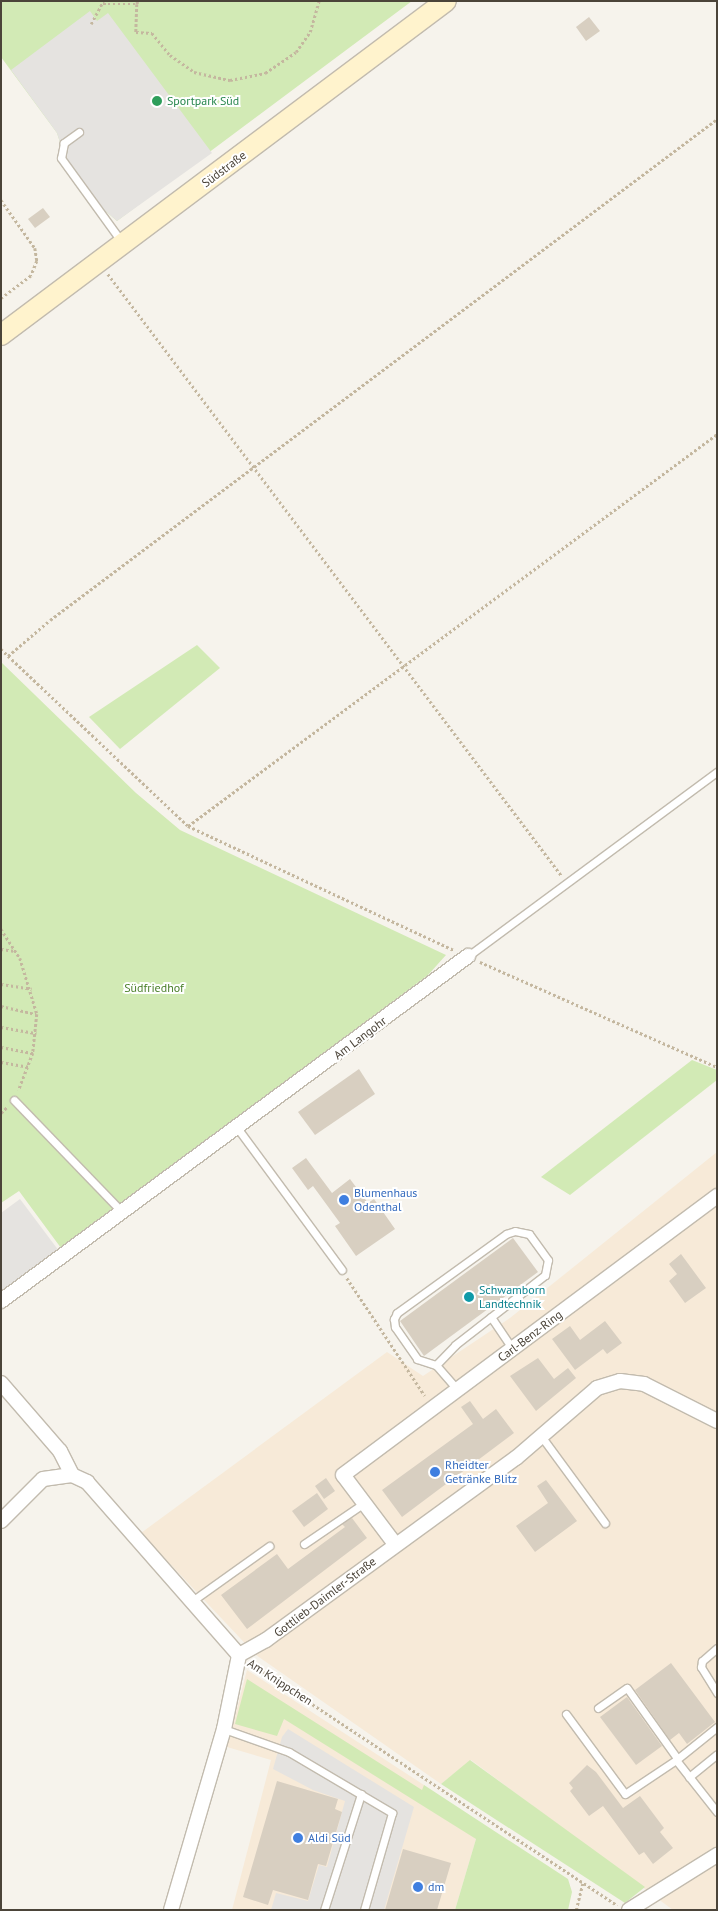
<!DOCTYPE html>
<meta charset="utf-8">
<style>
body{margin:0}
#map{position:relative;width:718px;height:1911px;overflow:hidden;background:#f6f3ec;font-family:"PT Sans",sans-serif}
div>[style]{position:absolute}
.commercial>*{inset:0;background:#f7ead8}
.green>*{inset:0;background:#d2eab5}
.parking>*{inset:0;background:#e5e3e0}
.building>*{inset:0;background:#d8cfc1}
.path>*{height:2.5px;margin-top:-1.25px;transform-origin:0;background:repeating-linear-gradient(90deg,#c4b79f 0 2.5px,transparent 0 5px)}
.roads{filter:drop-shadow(1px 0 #c2bbae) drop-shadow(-1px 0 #c2bbae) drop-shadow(0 1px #c2bbae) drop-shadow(0 -1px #c2bbae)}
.lane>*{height:7px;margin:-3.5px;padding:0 3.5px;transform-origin:3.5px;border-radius:3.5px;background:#fff}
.street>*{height:14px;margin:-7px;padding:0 7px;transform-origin:7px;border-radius:7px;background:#fff}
.secondary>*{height:20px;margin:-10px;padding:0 10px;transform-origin:10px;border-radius:10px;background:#fff3cd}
.dots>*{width:14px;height:14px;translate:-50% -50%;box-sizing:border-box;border:2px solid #fff;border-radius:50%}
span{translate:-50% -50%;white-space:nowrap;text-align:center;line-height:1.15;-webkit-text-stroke:4px #fff;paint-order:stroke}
.leisure-label{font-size:12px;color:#27864d}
.left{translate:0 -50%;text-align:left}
.street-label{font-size:12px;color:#4b4439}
.park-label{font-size:12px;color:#4a7f2a}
.shop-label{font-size:12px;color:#366cbe}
.culture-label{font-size:12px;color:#0d838f}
.frame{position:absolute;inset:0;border:2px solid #4b4439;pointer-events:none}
</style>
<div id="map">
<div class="commercial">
<i style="clip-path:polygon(717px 1152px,717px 1910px,673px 1910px,471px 1760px,441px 1784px,256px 1655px,141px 1533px,387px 1352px,423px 1376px,510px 1318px)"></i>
<i style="clip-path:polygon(247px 1670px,424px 1785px,476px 1839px,455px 1910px,232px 1910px,271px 1760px,227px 1747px)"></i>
</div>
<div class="green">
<i style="clip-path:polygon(1px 1px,412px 1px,117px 221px,102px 208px,65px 158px,57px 133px,1px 57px)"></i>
<i style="clip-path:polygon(197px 645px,220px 668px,120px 749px,89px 717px)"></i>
<i style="clip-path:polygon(1px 662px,136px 793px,180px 830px,446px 955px,428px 975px,61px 1248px,19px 1191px,1px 1203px)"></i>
<i style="clip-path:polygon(692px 1060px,717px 1070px,717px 1080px,570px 1195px,541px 1177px)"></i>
<i style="clip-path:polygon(247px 1679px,422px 1790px,424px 1785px,568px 1879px,572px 1892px,568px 1910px,455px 1910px,476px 1839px,284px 1719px,277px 1736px,235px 1724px)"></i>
<i style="clip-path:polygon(470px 1760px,645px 1887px,625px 1903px,441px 1784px)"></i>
</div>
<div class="parking">
<i style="clip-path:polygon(90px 11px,97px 21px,108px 13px,212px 153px,117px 221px,102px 208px,65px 158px,57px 133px,11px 70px)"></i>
<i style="clip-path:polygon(20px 1199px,59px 1251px,1px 1294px,1px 1213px)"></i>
<i style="clip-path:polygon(288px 1729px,414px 1807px,384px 1910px,271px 1910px,276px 1893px,308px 1901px,319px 1865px,327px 1867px,345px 1801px,313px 1790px,273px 1769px,282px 1737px)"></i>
</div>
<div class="building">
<i style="clip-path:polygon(589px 17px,600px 31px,586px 41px,576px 27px)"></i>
<i style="clip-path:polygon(43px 208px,50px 217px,35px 228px,28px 219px)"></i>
<i style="clip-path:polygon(359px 1069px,375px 1094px,315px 1135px,298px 1112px)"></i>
<i style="clip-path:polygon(306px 1158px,332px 1193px,350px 1179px,368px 1203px,374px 1199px,395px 1229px,356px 1256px,335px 1226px,340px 1223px,313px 1186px,308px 1190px,292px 1168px)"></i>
<i style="clip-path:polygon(513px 1238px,538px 1272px,424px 1356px,400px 1321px)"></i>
<i style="clip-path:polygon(681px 1254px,706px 1288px,685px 1303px,669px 1281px,677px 1274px,669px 1264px)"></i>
<i style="clip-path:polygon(605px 1321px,622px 1343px,607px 1354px,603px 1349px,575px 1370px,552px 1339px,570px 1326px,580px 1340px)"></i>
<i style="clip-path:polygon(538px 1358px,554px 1379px,568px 1368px,576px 1378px,536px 1411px,510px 1376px)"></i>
<i style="clip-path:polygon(470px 1401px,483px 1419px,496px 1409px,514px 1433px,402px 1517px,382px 1490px,473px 1424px,461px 1407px)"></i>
<i style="clip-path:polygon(326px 1478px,335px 1491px,324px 1499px,315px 1486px)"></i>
<i style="clip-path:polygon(546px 1480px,577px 1521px,535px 1552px,516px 1526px,548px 1503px,537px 1486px)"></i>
<i style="clip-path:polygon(317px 1493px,328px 1509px,304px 1527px,292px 1511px)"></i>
<i style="clip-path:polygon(352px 1518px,367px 1538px,247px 1629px,221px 1595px,277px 1554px,288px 1569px,345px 1527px,342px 1524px)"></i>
<i style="clip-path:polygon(671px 1663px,715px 1722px,687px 1744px,679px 1733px,670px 1740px,635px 1690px)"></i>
<i style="clip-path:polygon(627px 1697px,662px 1746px,636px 1765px,600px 1717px)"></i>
<i style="clip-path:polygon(587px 1765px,596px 1772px,623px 1808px,640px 1796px,664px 1828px,660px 1832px,673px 1848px,653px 1864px,644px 1852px,639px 1855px,603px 1806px,589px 1816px,570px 1791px,573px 1788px,569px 1783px)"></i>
<i style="clip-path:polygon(277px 1781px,338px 1799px,335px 1809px,342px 1812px,326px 1866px,318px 1864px,308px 1900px,273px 1890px,268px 1905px,243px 1897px)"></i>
<i style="clip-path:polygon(403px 1849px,451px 1863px,437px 1910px,385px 1910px)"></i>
</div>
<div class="path">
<i style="left:103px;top:4px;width:34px"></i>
<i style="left:137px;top:4px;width:3px;rotate:-90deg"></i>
<i style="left:137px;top:4px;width:28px;rotate:92deg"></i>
<i style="left:136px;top:32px;width:16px;rotate:4deg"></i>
<i style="left:152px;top:33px;width:28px;rotate:51deg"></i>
<i style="left:170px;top:55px;width:29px;rotate:35deg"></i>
<i style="left:194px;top:72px;width:37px;rotate:13deg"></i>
<i style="left:230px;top:80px;width:36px;rotate:-11deg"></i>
<i style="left:265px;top:73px;width:37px;rotate:-34deg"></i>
<i style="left:296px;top:52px;width:24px;rotate:-55deg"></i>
<i style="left:310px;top:32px;width:32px;rotate:-74deg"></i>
<i style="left:91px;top:24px;width:26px;rotate:-62deg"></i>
<i style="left:1px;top:200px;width:59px;rotate:54.7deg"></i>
<i style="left:35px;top:248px;width:13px;rotate:81deg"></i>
<i style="left:37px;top:261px;width:16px;rotate:112deg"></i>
<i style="left:31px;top:276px;width:38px;rotate:143deg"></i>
<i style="left:108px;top:274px;width:753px;rotate:52.99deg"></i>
<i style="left:1px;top:649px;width:257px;rotate:43.4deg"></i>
<i style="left:188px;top:826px;width:293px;rotate:25deg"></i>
<i style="left:8px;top:656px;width:55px;rotate:-40.6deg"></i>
<i style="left:50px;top:620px;width:834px;rotate:-36.91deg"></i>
<i style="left:188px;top:826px;width:658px;rotate:-36.54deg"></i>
<i style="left:1px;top:929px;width:35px;rotate:57deg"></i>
<i style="left:20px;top:958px;width:59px;rotate:73.1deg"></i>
<i style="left:37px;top:1014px;width:39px;rotate:96deg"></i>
<i style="left:33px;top:1053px;width:40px;rotate:111deg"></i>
<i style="left:1px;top:949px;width:14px;rotate:8deg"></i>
<i style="left:480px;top:962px;width:259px;rotate:23.9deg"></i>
<i style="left:1px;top:984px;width:31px;rotate:9deg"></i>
<i style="left:1px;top:1006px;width:36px;rotate:13deg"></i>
<i style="left:1px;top:1027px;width:36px;rotate:10deg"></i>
<i style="left:1px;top:1047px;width:33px;rotate:11deg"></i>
<i style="left:1px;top:1062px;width:29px;rotate:10deg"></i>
<i style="left:1px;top:1113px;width:8px;rotate:-45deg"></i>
<i style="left:347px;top:1278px;width:141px;rotate:56.5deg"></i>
<i style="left:250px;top:1663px;width:440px;rotate:33.4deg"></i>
<i style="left:576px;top:1910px;width:29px;rotate:-76deg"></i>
</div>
<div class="roads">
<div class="lane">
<i style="left:79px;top:132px;width:19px;rotate:144deg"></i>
<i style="left:64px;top:143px;width:15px;rotate:101deg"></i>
<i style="left:61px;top:158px;width:102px;rotate:54.1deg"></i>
<i style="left:468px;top:956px;width:310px;rotate:-36.5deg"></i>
<i style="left:14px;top:1100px;width:157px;rotate:46deg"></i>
<i style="left:238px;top:1129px;width:175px;rotate:53.6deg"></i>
<i style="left:491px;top:1317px;width:40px;rotate:56deg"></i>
<i style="left:436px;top:1365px;width:28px;rotate:-46deg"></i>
<i style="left:455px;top:1345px;width:114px;rotate:-37.9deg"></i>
<i style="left:545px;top:1275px;width:15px;rotate:-79deg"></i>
<i style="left:548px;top:1260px;width:32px;rotate:-126deg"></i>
<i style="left:529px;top:1234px;width:14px;rotate:-168deg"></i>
<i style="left:515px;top:1231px;width:9px;rotate:162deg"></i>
<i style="left:506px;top:1234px;width:135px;rotate:144.1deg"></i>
<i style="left:397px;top:1313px;width:7px;rotate:117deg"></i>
<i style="left:394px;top:1319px;width:8px;rotate:83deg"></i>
<i style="left:395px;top:1327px;width:39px;rotate:55deg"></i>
<i style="left:417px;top:1359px;width:20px;rotate:18deg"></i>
<i style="left:436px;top:1365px;width:33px;rotate:49deg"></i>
<i style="left:541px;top:1436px;width:108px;rotate:53.7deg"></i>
<i style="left:304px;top:1544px;width:73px;rotate:-34.3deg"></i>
<i style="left:192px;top:1601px;width:95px;rotate:-35.5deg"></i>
<i style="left:717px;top:1648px;width:20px;rotate:139deg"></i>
<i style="left:702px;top:1661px;width:6px;rotate:99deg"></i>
<i style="left:701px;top:1667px;width:31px;rotate:58deg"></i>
<i style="left:598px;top:1708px;width:35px;rotate:-35deg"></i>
<i style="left:627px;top:1688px;width:86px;rotate:54.5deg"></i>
<i style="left:566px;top:1714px;width:99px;rotate:53.6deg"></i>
<i style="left:625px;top:1794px;width:61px;rotate:-33.7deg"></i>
<i style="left:676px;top:1760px;width:66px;rotate:51.7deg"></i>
<i style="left:224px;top:1729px;width:69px;rotate:19.5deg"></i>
<i style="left:289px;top:1752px;width:120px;rotate:30.6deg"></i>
<i style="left:392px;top:1813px;width:101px;rotate:106.1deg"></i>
<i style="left:676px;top:1760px;width:53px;rotate:-38.8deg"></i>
<i style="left:689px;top:1777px;width:36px;rotate:-39deg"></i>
<i style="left:324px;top:1910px;width:122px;rotate:-72.3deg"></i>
</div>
<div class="street">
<i style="left:1px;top:1301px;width:581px;rotate:-36.46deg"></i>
<i style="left:1px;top:1383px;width:90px;rotate:49.1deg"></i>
<i style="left:60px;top:1451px;width:27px;rotate:63deg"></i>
<i style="left:72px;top:1475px;width:17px;rotate:25deg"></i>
<i style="left:87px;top:1482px;width:230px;rotate:48.7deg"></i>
<i style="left:1px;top:1521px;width:59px;rotate:-45deg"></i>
<i style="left:43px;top:1479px;width:29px;rotate:-8deg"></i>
<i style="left:395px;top:1544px;width:86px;rotate:-127deg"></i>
<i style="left:343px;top:1475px;width:467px;rotate:-36.7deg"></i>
<i style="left:171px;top:1910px;width:189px;rotate:-73.7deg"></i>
<i style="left:224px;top:1729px;width:76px;rotate:-78.5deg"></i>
<i style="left:239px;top:1655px;width:31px;rotate:-29deg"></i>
<i style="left:266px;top:1640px;width:309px;rotate:-36.1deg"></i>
<i style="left:516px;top:1458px;width:107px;rotate:-40.8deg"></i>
<i style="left:597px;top:1388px;width:24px;rotate:-17deg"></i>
<i style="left:620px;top:1381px;width:24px;rotate:7deg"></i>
<i style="left:644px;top:1384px;width:82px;rotate:26.9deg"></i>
<i style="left:629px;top:1910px;width:104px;rotate:-32deg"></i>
</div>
<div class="secondary">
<i style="left:1px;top:335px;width:556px;rotate:-36.89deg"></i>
</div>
</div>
<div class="dots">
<i style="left:157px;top:101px;background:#2e9e5b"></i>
<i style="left:344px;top:1200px;background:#3f7fe0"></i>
<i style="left:469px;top:1297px;background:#0f9aa8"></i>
<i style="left:435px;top:1472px;background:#3f7fe0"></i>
<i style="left:298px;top:1838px;background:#3f7fe0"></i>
<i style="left:418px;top:1887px;background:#3f7fe0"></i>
</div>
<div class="leisure-label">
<span class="left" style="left:167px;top:101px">Sportpark Süd</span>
</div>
<div class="street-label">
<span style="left:224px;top:169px;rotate:-37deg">Südstraße</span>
<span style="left:360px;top:1038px;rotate:-37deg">Am Langohr</span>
<span style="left:530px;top:1336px;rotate:-37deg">Carl-Benz-Ring</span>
<span style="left:325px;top:1597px;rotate:-37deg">Gottlieb-Daimler-Straße</span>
<span style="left:280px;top:1682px;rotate:33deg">Am Knippchen</span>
</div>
<div class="park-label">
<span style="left:154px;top:988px">Südfriedhof</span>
</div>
<div class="shop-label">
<span class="left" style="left:354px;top:1200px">Blumenhaus<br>Odenthal</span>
<span class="left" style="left:445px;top:1472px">Rheidter<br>Getränke Blitz</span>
<span class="left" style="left:308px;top:1838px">Aldi Süd</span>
<span class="left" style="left:428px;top:1887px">dm</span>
</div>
<div class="culture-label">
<span class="left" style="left:479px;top:1297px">Schwamborn<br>Landtechnik</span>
</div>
<div class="frame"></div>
</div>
